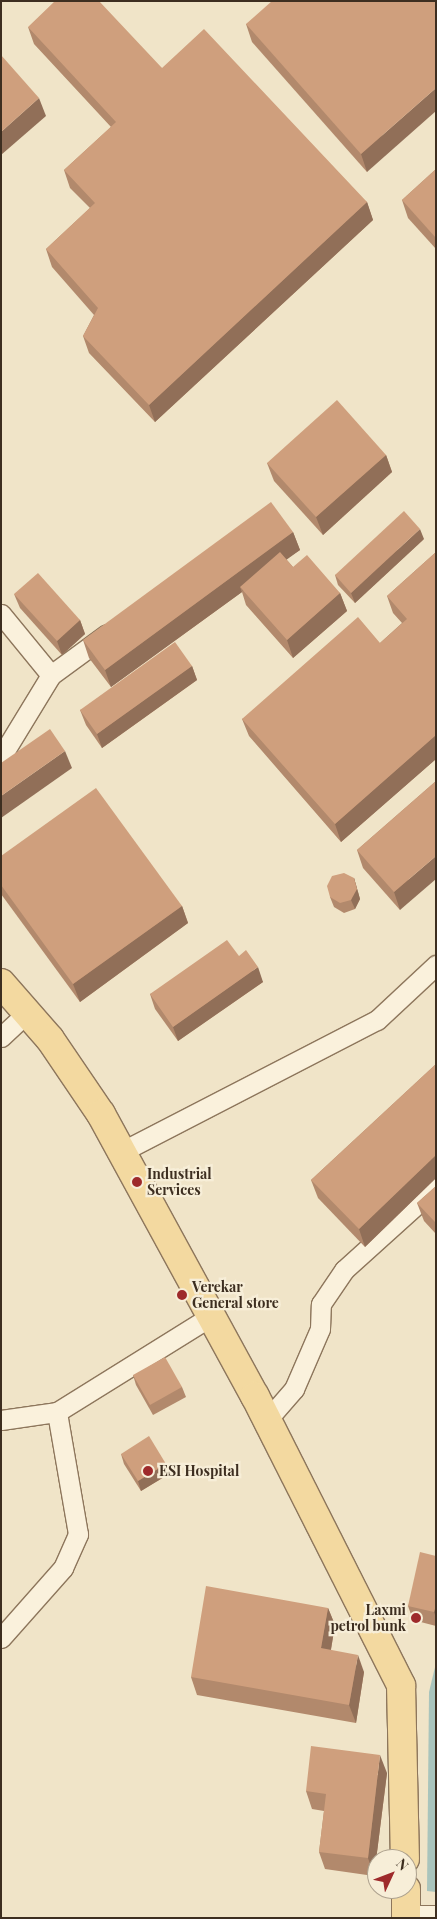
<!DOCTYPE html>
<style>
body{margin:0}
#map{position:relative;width:437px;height:1919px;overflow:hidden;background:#f0e4c8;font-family:"Playfair Display",serif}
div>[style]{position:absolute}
.water>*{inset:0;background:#a9c4bc}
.roads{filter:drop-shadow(1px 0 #8d765c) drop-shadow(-1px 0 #8d765c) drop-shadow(0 1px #8d765c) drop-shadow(0 -1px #8d765c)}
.minor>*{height:19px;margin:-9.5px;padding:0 9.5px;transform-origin:9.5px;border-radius:9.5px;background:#faf1dc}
.primary>*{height:28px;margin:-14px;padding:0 14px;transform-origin:14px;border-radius:14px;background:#f3d9a0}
.wall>*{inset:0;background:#b2896c}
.shaded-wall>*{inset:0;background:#916f58}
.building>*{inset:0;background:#cf9f7d}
.dots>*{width:14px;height:14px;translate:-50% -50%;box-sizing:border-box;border:2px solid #f7eed8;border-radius:50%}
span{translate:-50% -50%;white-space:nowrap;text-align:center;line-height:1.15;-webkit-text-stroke:4.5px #f7eed8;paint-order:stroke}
.poi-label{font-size:14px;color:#3d2e20;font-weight:700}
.left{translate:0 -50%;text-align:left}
.right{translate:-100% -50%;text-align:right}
.frame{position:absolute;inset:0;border:2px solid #3d2e20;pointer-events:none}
.north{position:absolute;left:367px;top:1849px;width:50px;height:50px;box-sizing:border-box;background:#f7eed8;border:1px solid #ada18e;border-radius:50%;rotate:47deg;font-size:14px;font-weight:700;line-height:20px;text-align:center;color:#3d2e20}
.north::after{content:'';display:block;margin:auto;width:18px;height:22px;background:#9e2a2b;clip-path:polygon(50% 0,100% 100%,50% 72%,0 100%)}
</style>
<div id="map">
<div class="water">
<i style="clip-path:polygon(436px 1663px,436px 1892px,427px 1891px,429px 1692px)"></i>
</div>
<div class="roads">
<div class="minor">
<i style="left:1px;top:614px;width:79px;rotate:50.7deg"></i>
<i style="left:51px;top:675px;width:96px;rotate:121.4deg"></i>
<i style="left:51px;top:675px;width:69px;rotate:-36.2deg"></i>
<i style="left:1px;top:1037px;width:35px;rotate:-43deg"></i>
<i style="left:121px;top:1152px;width:288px;rotate:-27.3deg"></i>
<i style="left:377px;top:1020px;width:81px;rotate:-43deg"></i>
<i style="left:1px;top:1420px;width:57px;rotate:-8.1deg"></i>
<i style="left:57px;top:1412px;width:181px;rotate:-31.9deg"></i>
<i style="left:267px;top:1420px;width:41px;rotate:-48.9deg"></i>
<i style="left:294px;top:1389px;width:65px;rotate:-66.6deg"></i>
<i style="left:320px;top:1329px;width:25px;rotate:-88deg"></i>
<i style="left:321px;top:1304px;width:41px;rotate:-55.9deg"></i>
<i style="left:344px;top:1270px;width:124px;rotate:-42.1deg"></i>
<i style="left:1px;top:1638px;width:94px;rotate:-48.5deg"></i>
<i style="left:63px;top:1568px;width:37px;rotate:-66deg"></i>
<i style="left:78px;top:1534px;width:124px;rotate:-99.8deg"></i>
<i style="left:406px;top:1915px;width:30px"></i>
</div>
<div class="primary">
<i style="left:1px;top:983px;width:74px;rotate:48.8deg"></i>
<i style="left:50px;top:1039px;width:91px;rotate:55.8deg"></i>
<i style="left:101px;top:1114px;width:321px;rotate:61.4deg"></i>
<i style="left:255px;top:1396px;width:324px;rotate:63.2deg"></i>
<i style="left:401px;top:1685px;width:174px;rotate:88.7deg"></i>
<i style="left:406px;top:1889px;width:29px;rotate:90deg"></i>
</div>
</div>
<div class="wall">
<i style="clip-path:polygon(436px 1px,367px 172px,252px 42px,246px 24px)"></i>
<i style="clip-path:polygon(28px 27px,162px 68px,367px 202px,373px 220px,155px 422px,89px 353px,83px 336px,94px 315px,52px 267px,46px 249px,90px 208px,70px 188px,64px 170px,111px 127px,34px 44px)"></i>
<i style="clip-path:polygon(436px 169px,436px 249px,408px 218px,402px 200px)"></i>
<i style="clip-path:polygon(386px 455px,392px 472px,323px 535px,274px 481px,267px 463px)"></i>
<i style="clip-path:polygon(293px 532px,300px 550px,286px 559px,293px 567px,340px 593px,347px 611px,293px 658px,246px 605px,242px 592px,111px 687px,89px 658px,83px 640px)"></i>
<i style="clip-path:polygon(424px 539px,355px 603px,338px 585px,335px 575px)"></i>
<i style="clip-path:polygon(436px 552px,436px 759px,341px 842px,249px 736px,242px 719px,380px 643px,402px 623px,393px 613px,387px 596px)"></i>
<i style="clip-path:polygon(14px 594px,80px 620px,85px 634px,62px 655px,20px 608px)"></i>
<i style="clip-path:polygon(192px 666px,197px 680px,102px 748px,86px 725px,80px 710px)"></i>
<i style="clip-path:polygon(436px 781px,400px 910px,363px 868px,357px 850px)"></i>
<i style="clip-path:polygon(1px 856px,182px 906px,188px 923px,80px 1002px,1px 894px)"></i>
<i style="clip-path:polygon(354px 878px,360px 899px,355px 909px,344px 913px,334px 907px,330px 897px)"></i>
<i style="clip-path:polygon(239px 956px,263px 982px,178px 1041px,155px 1009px,150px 994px)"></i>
<i style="clip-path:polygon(436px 1064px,436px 1178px,365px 1247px,318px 1198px,311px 1180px)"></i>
<i style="clip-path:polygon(436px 1186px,436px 1234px,424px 1221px,417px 1203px)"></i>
<i style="clip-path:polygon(133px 1375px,182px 1387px,186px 1397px,153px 1415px,136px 1385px)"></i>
<i style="clip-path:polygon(121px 1454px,166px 1464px,169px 1474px,141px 1491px,124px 1464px)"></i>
<i style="clip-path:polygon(436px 1556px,436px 1626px,413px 1620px,408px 1606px)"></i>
<i style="clip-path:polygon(328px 1608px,335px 1625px,331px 1650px,364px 1672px,356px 1723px,197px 1695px,191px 1677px)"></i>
<i style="clip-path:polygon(387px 1773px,374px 1876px,325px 1869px,319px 1852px,324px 1811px,312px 1809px,306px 1791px)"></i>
</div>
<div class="shaded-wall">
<i style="clip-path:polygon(436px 88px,436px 111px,367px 172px,361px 154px)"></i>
<i style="clip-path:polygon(39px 98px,46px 116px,1px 155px,1px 132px)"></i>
<i style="clip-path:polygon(367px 202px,373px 220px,155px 422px,149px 405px)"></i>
<i style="clip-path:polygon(386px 455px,392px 472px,323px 535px,316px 517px)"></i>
<i style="clip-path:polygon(420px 529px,424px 539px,355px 603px,351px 593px)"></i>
<i style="clip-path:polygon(293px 532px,300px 550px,243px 591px,240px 587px,242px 592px,111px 687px,105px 670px)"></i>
<i style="clip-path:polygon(340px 593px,347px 611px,293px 658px,287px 640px)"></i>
<i style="clip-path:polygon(80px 620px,85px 634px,62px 655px,57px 641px)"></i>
<i style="clip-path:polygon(192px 666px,197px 680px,102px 748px,97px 734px)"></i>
<i style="clip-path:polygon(436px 735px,436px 759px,341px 842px,335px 824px)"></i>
<i style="clip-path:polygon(65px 751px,72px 768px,1px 818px,1px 796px)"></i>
<i style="clip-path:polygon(436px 856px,436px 879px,400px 910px,394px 892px)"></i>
<i style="clip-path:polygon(354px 878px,360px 899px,355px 909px,351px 900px)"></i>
<i style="clip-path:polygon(182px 906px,188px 923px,80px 1002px,73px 984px)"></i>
<i style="clip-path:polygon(258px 967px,263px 982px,178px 1041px,173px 1027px)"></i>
<i style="clip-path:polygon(436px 1155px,436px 1178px,365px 1247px,359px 1229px)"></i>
<i style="clip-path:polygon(166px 1464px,169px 1474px,141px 1491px,138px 1481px)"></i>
<i style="clip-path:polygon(436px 1605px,436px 1618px,434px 1612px)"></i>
<i style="clip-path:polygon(328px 1608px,335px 1625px,328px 1666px,321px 1648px)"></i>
<i style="clip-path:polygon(358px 1655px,364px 1672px,356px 1723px,349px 1705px)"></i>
<i style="clip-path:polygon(380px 1755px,387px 1773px,374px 1876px,368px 1858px)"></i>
</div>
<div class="building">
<i style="clip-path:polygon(55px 1px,99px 1px,162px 68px,204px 29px,367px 202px,149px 405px,83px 336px,98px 308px,46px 249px,95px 203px,64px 170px,116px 122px,28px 27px)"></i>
<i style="clip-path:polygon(272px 1px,436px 1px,436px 88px,361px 154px,246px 24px)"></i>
<i style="clip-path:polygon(1px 55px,39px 98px,1px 132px)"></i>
<i style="clip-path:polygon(436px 169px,436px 238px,402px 200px)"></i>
<i style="clip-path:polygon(337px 400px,386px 455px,316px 517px,267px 463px)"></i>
<i style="clip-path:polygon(271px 502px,293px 532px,105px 670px,83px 640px)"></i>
<i style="clip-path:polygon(404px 511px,420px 529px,351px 593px,335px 575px)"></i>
<i style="clip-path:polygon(280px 552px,293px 567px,307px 555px,340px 593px,287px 640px,240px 587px)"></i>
<i style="clip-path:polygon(436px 552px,436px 735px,335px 824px,242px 719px,358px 617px,380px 643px,407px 619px,387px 596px)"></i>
<i style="clip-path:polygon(38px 573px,80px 620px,57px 641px,14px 594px)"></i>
<i style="clip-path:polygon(175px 642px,192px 666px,97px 734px,80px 710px)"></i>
<i style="clip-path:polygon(50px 729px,65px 751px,1px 796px,1px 763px)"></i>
<i style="clip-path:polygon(436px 781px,436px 856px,394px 892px,357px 850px)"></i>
<i style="clip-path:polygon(96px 788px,182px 906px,73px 984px,1px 885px,1px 856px)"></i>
<i style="clip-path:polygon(344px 873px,354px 878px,357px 889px,351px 900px,340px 903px,330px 897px,327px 886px,332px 876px)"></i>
<i style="clip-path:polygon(227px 940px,239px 956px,246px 950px,258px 967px,173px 1027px,150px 994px)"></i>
<i style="clip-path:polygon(436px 1064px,436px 1155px,359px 1229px,311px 1180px)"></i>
<i style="clip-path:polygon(436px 1186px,436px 1221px,435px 1222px,417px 1203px)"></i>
<i style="clip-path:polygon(165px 1357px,182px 1387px,150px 1405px,133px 1375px)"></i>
<i style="clip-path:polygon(149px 1436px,166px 1464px,138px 1481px,121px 1454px)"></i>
<i style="clip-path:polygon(420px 1552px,436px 1556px,436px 1605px,434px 1612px,408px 1606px)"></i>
<i style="clip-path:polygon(206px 1586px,328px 1608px,321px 1648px,358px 1655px,349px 1705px,191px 1677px)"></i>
<i style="clip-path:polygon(311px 1746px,380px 1755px,368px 1858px,319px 1852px,326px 1794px,306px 1791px)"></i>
</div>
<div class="dots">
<i style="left:137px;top:1182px;background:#9e2a2b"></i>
<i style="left:182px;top:1295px;background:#9e2a2b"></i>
<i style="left:148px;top:1471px;background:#9e2a2b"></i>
<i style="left:416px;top:1618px;background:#9e2a2b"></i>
</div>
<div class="poi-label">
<span class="left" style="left:147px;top:1182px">Industrial<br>Services</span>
<span class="left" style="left:192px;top:1295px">Verekar<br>General store</span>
<span class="left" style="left:159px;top:1471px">ESI Hospital</span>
<span class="right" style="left:406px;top:1618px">Laxmi<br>petrol bunk</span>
</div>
<div class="frame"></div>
<div class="north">N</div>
</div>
